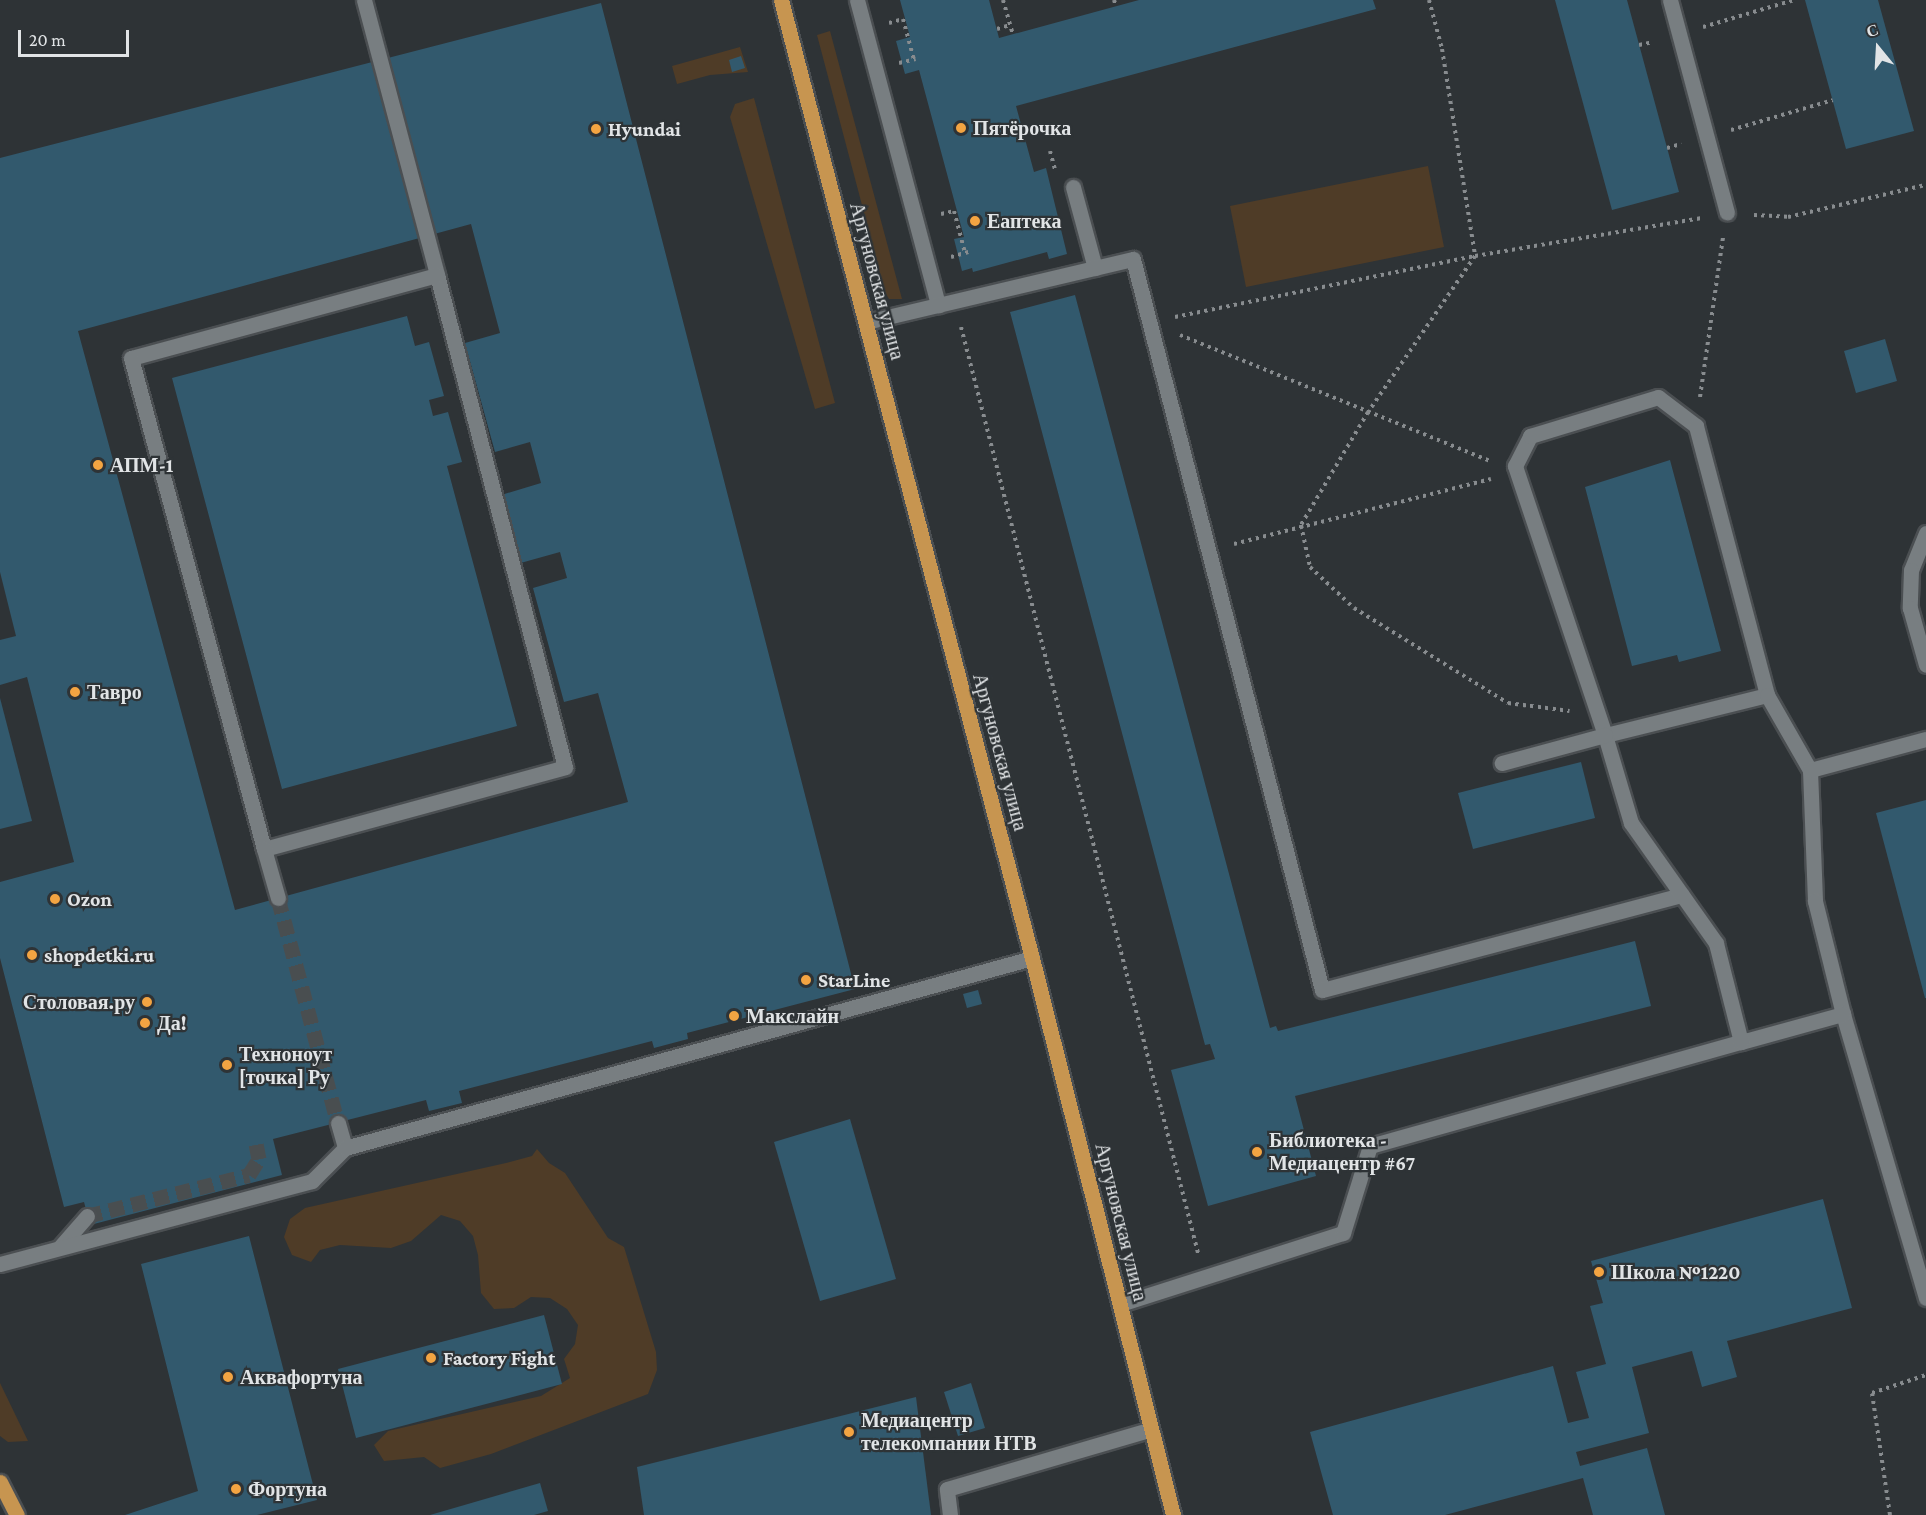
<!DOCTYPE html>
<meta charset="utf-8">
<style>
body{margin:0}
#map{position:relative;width:1926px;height:1515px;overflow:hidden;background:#2e3336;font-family:"Crimson Pro",serif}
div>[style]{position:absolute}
.green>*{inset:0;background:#4f3c27}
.building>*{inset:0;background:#32596d}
.minor-tunnel>*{height:15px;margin-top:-7.5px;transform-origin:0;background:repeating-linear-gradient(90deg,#494e50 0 15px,transparent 0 23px)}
.path>*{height:4px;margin-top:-2px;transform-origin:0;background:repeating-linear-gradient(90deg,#888c8f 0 3px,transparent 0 7.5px)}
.roads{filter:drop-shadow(2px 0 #4b4f52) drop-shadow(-2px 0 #4b4f52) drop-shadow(0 2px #4b4f52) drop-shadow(0 -2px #4b4f52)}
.minor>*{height:15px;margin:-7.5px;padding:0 7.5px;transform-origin:7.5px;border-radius:7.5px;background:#787e81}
.major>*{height:15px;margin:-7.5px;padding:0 7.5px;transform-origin:7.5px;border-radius:7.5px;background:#c79550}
.dots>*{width:16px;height:16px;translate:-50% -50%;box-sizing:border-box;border:3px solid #2e3336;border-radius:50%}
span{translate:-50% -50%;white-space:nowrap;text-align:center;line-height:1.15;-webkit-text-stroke:4.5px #2e3336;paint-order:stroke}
.poi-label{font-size:20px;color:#e1e4e6;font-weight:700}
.left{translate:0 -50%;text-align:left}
.right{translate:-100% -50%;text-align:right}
.street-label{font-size:20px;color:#e1e4e6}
.north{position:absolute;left:1848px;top:18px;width:60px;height:60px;-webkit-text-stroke:4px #2e3336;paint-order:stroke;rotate:342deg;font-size:16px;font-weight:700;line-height:24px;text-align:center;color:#e1e4e6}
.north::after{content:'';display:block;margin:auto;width:21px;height:27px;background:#e1e4e6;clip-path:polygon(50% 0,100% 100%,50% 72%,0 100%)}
.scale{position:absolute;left:18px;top:30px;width:111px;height:27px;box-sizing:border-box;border:3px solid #e1e4e6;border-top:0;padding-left:8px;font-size:18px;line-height:21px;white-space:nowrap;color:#e1e4e6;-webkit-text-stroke:4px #2e3336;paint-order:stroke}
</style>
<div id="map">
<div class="green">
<i style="clip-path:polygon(830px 31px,902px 299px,889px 299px,885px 292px,817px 35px)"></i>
<i style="clip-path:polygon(740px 47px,748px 72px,710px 75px,677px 84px,672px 66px)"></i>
<i style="clip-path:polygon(754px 98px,835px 403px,815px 409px,730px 117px,735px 104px)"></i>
<i style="clip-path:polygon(1428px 166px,1444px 247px,1246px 287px,1230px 206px)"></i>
<i style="clip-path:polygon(537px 1149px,549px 1163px,565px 1173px,608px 1238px,624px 1247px,656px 1352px,657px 1370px,648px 1394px,491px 1454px,440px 1468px,424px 1457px,384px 1461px,374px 1445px,388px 1431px,541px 1396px,570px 1378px,564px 1359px,575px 1344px,578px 1325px,567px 1309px,550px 1298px,531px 1297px,514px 1308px,494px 1309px,481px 1293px,478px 1255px,473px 1236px,460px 1221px,441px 1215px,411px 1241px,391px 1248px,340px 1245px,320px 1250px,311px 1262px,292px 1255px,284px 1237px,290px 1219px,305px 1208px,506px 1163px,532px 1156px)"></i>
<i style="clip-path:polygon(0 1383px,28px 1441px,8px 1442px,0 1436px)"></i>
</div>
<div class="building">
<i style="clip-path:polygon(900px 0,989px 0,999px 38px,1139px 0,1373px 0,1376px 9px,1016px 106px,1034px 172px,1046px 168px,1067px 254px,1049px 259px,1047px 252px,973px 272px,972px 268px,962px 271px,954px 239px,964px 237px,919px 70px,905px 74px,896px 41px,910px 37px)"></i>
<i style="clip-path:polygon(1555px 0,1627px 0,1679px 192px,1612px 210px)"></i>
<i style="clip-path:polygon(1805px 0,1878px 0,1914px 131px,1846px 149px)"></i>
<i style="clip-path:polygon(evenodd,601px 3px,855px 989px,687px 1033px,688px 1039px,654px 1048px,652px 1041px,459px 1091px,462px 1103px,429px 1111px,426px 1100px,273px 1139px,282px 1175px,90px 1225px,84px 1202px,64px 1207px,0 958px,0 882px,74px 862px,27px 677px,0 685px,0 640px,16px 636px,0 572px,0 158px,601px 3px,471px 224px,500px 333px,465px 343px,495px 452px,530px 442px,541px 483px,498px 496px,517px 564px,560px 552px,567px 578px,533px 588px,564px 702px,598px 693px,628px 802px,235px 910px,78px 331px,471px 224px)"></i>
<i style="clip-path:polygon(741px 56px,745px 68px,732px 72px,729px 60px)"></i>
<i style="clip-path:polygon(1075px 295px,1270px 1028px,1276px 1026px,1278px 1031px,1635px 941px,1651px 1006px,1295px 1096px,1316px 1176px,1208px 1206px,1171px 1070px,1215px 1059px,1210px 1044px,1205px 1045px,1010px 312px)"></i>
<i style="clip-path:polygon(407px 316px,415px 346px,429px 342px,444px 396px,429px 400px,433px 416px,448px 412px,462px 462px,447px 466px,517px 726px,282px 789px,172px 378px)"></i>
<i style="clip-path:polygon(1885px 339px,1897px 381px,1856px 393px,1844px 351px)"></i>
<i style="clip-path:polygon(1670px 460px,1721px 651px,1679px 662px,1677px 655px,1632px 666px,1585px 487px)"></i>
<i style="clip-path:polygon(0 698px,32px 821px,0 829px)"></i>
<i style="clip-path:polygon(1581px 762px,1595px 818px,1473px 849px,1458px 793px)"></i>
<i style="clip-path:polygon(1926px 800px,1926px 998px,1925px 998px,1876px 813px)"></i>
<i style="clip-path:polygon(978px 990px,982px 1004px,967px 1008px,963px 994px)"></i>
<i style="clip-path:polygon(850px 1119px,896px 1279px,820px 1301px,774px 1142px)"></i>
<i style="clip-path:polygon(1823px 1199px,1852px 1308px,1727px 1341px,1737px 1377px,1702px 1387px,1692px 1351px,1632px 1367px,1649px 1433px,1576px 1452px,1580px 1466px,1647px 1448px,1665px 1515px,1593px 1515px,1583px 1478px,1445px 1515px,1333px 1515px,1310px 1432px,1553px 1366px,1568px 1423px,1589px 1418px,1576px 1372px,1606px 1364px,1590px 1306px,1603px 1303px,1591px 1261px)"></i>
<i style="clip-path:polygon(249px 1236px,317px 1500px,257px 1515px,125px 1515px,198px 1491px,141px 1264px)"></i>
<i style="clip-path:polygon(544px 1315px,562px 1384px,356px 1438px,338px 1369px)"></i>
<i style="clip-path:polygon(971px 1383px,985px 1428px,958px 1436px,944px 1392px)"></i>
<i style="clip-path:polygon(916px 1397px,931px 1515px,644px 1515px,637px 1467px)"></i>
<i style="clip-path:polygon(540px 1483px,548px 1511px,534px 1515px,430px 1515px)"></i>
</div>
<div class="minor-tunnel">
<i style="left:278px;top:898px;width:233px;rotate:75.1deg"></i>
<i style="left:87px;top:1216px;width:167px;rotate:-14.2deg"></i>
<i style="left:249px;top:1175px;width:19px;rotate:-58deg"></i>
<i style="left:259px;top:1159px;width:15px;rotate:-101deg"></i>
</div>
<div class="path">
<i style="left:1003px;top:0;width:35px;rotate:74deg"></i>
<i style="left:1114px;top:0;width:6px;rotate:72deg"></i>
<i style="left:1429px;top:0;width:51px;rotate:75.1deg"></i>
<i style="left:1442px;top:49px;width:210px;rotate:80.9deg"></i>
<i style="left:1475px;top:256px;width:189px;rotate:124.4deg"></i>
<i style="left:1368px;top:412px;width:131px;rotate:120.7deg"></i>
<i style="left:1301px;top:525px;width:43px;rotate:77.9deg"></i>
<i style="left:1310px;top:567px;width:60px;rotate:43deg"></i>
<i style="left:1354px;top:608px;width:181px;rotate:31.7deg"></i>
<i style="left:1508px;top:703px;width:62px;rotate:7.5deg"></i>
<i style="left:889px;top:23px;width:15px;rotate:-16deg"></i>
<i style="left:903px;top:19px;width:42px;rotate:75deg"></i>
<i style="left:1703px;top:27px;width:95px;rotate:-16.5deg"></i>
<i style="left:997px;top:29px;width:14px;rotate:-17deg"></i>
<i style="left:1639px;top:45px;width:14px;rotate:-12deg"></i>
<i style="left:899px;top:63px;width:17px;rotate:-13deg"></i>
<i style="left:1731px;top:130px;width:106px;rotate:-16.4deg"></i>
<i style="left:1667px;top:148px;width:15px;rotate:-16deg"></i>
<i style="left:1050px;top:151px;width:20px;rotate:75deg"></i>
<i style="left:941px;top:214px;width:13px;rotate:-13deg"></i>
<i style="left:954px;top:211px;width:43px;rotate:75.3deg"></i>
<i style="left:1754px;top:215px;width:34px;rotate:3deg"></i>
<i style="left:1788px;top:217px;width:142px;rotate:-13.1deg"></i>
<i style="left:951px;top:257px;width:18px;rotate:-16deg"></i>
<i style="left:1175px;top:317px;width:306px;rotate:-11.5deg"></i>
<i style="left:1475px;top:256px;width:230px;rotate:-9.5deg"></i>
<i style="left:961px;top:327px;width:956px;rotate:75.64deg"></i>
<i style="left:1180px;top:335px;width:335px;rotate:22.1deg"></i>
<i style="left:1700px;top:397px;width:161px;rotate:-81.8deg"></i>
<i style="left:1234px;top:544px;width:265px;rotate:-14.2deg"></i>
<i style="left:1890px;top:1515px;width:123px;rotate:-98.4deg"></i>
<i style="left:1872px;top:1393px;width:57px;rotate:-18.4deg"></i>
</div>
<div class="roads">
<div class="minor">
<i style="left:364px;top:0;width:285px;rotate:75.1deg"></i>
<i style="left:857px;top:0;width:316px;rotate:75.1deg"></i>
<i style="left:1670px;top:0;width:220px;rotate:75deg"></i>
<i style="left:1073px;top:187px;width:84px;rotate:74.8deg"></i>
<i style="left:866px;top:322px;width:274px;rotate:-13.3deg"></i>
<i style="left:1133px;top:259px;width:755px;rotate:75.5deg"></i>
<i style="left:1322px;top:990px;width:372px;rotate:-14.8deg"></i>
<i style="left:1926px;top:533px;width:40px;rotate:112deg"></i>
<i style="left:1911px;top:570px;width:38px;rotate:92deg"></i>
<i style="left:1910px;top:608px;width:59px;rotate:74.3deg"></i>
<i style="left:1767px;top:695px;width:167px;rotate:166.1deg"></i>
<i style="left:1605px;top:735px;width:284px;rotate:-108.5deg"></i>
<i style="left:1515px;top:466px;width:34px;rotate:-63deg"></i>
<i style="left:1530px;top:436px;width:134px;rotate:-16.9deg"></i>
<i style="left:1658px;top:397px;width:48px;rotate:37.3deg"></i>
<i style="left:1696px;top:426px;width:278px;rotate:75.2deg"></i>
<i style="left:1767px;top:695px;width:86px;rotate:60.2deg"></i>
<i style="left:1810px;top:770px;width:131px;rotate:87.8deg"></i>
<i style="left:1815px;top:901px;width:116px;rotate:76.1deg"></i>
<i style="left:1843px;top:1014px;width:296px;rotate:73.7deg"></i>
<i style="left:1810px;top:770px;width:120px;rotate:-15deg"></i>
<i style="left:264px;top:849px;width:312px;rotate:-15.2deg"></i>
<i style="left:565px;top:767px;width:508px;rotate:-104.58deg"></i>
<i style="left:437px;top:275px;width:317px;rotate:164.8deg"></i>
<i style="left:131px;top:358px;width:509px;rotate:74.84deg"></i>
<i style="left:264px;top:849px;width:51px;rotate:74.1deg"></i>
<i style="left:1741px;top:1042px;width:106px;rotate:-15.4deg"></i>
<i style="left:338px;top:1123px;width:26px;rotate:74deg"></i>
<i style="left:60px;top:1247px;width:41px;rotate:-48.9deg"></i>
<i style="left:0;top:1264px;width:323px;rotate:-14.9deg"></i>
<i style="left:312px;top:1181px;width:47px;rotate:-45deg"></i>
<i style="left:345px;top:1148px;width:713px;rotate:-15.46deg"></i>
<i style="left:1120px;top:1304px;width:234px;rotate:-17.7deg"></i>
<i style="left:1343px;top:1233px;width:91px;rotate:-72.8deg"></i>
<i style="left:1370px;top:1146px;width:385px;rotate:-15.7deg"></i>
<i style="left:1741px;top:1042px;width:102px;rotate:-104.2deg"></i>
<i style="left:1716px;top:943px;width:147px;rotate:-125.3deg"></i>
<i style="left:1631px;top:823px;width:92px;rotate:-106.5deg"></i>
<i style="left:1605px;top:735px;width:107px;rotate:164.8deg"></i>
<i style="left:950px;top:1515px;width:26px;rotate:-97deg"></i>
<i style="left:947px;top:1489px;width:210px;rotate:-16.3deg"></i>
</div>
<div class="major">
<i style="left:781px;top:0;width:990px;rotate:75.32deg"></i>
<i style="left:1032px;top:958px;width:575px;rotate:75.79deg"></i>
<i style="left:0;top:1482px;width:37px;rotate:63deg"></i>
</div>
</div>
<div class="dots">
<i style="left:961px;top:128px;background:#f3a442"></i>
<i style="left:596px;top:129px;background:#f3a442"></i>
<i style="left:975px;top:221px;background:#f3a442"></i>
<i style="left:98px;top:465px;background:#f3a442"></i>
<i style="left:75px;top:692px;background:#f3a442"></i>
<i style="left:55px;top:899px;background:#f3a442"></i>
<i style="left:32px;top:955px;background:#f3a442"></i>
<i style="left:806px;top:980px;background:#f3a442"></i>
<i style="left:147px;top:1002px;background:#f3a442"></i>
<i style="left:734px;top:1016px;background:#f3a442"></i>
<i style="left:145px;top:1023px;background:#f3a442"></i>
<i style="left:227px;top:1065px;background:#f3a442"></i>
<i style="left:1257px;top:1152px;background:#f3a442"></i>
<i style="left:1599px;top:1272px;background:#f3a442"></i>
<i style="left:431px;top:1358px;background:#f3a442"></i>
<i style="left:228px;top:1377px;background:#f3a442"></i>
<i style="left:849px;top:1432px;background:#f3a442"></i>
<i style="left:236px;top:1489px;background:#f3a442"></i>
</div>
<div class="poi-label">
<span class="left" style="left:973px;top:128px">Пятёрочка</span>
<span class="left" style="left:608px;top:129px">Hyundai</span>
<span class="left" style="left:987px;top:221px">Еаптека</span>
<span class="left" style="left:110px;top:465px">АПМ-1</span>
<span class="left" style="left:87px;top:692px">Тавро</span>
<span class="left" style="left:67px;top:899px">Ozon</span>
<span class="left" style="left:44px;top:955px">shopdetki.ru</span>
<span class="left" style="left:818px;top:980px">StarLine</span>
<span class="right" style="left:135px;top:1002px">Столовая.ру</span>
<span class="left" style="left:746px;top:1016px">Макслайн</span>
<span class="left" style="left:157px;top:1023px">Да!</span>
<span class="left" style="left:239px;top:1066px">Техноноут<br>[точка] Ру</span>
<span class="left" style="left:1269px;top:1152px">Библиотека -<br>Медиацентр #67</span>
<span class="left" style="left:1611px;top:1272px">Школа №1220</span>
<span class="left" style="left:443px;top:1358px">Factory Fight</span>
<span class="left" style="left:240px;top:1377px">Аквафортуна</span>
<span class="left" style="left:861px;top:1432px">Медиацентр<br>телекомпании НТВ</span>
<span class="left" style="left:248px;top:1489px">Фортуна</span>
</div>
<div class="street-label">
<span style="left:877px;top:281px;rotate:75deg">Аргуновская улица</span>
<span style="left:1000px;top:752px;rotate:75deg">Аргуновская улица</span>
<span style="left:1121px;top:1222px;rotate:76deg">Аргуновская улица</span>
</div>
<div class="north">С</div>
<div class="scale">20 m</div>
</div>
